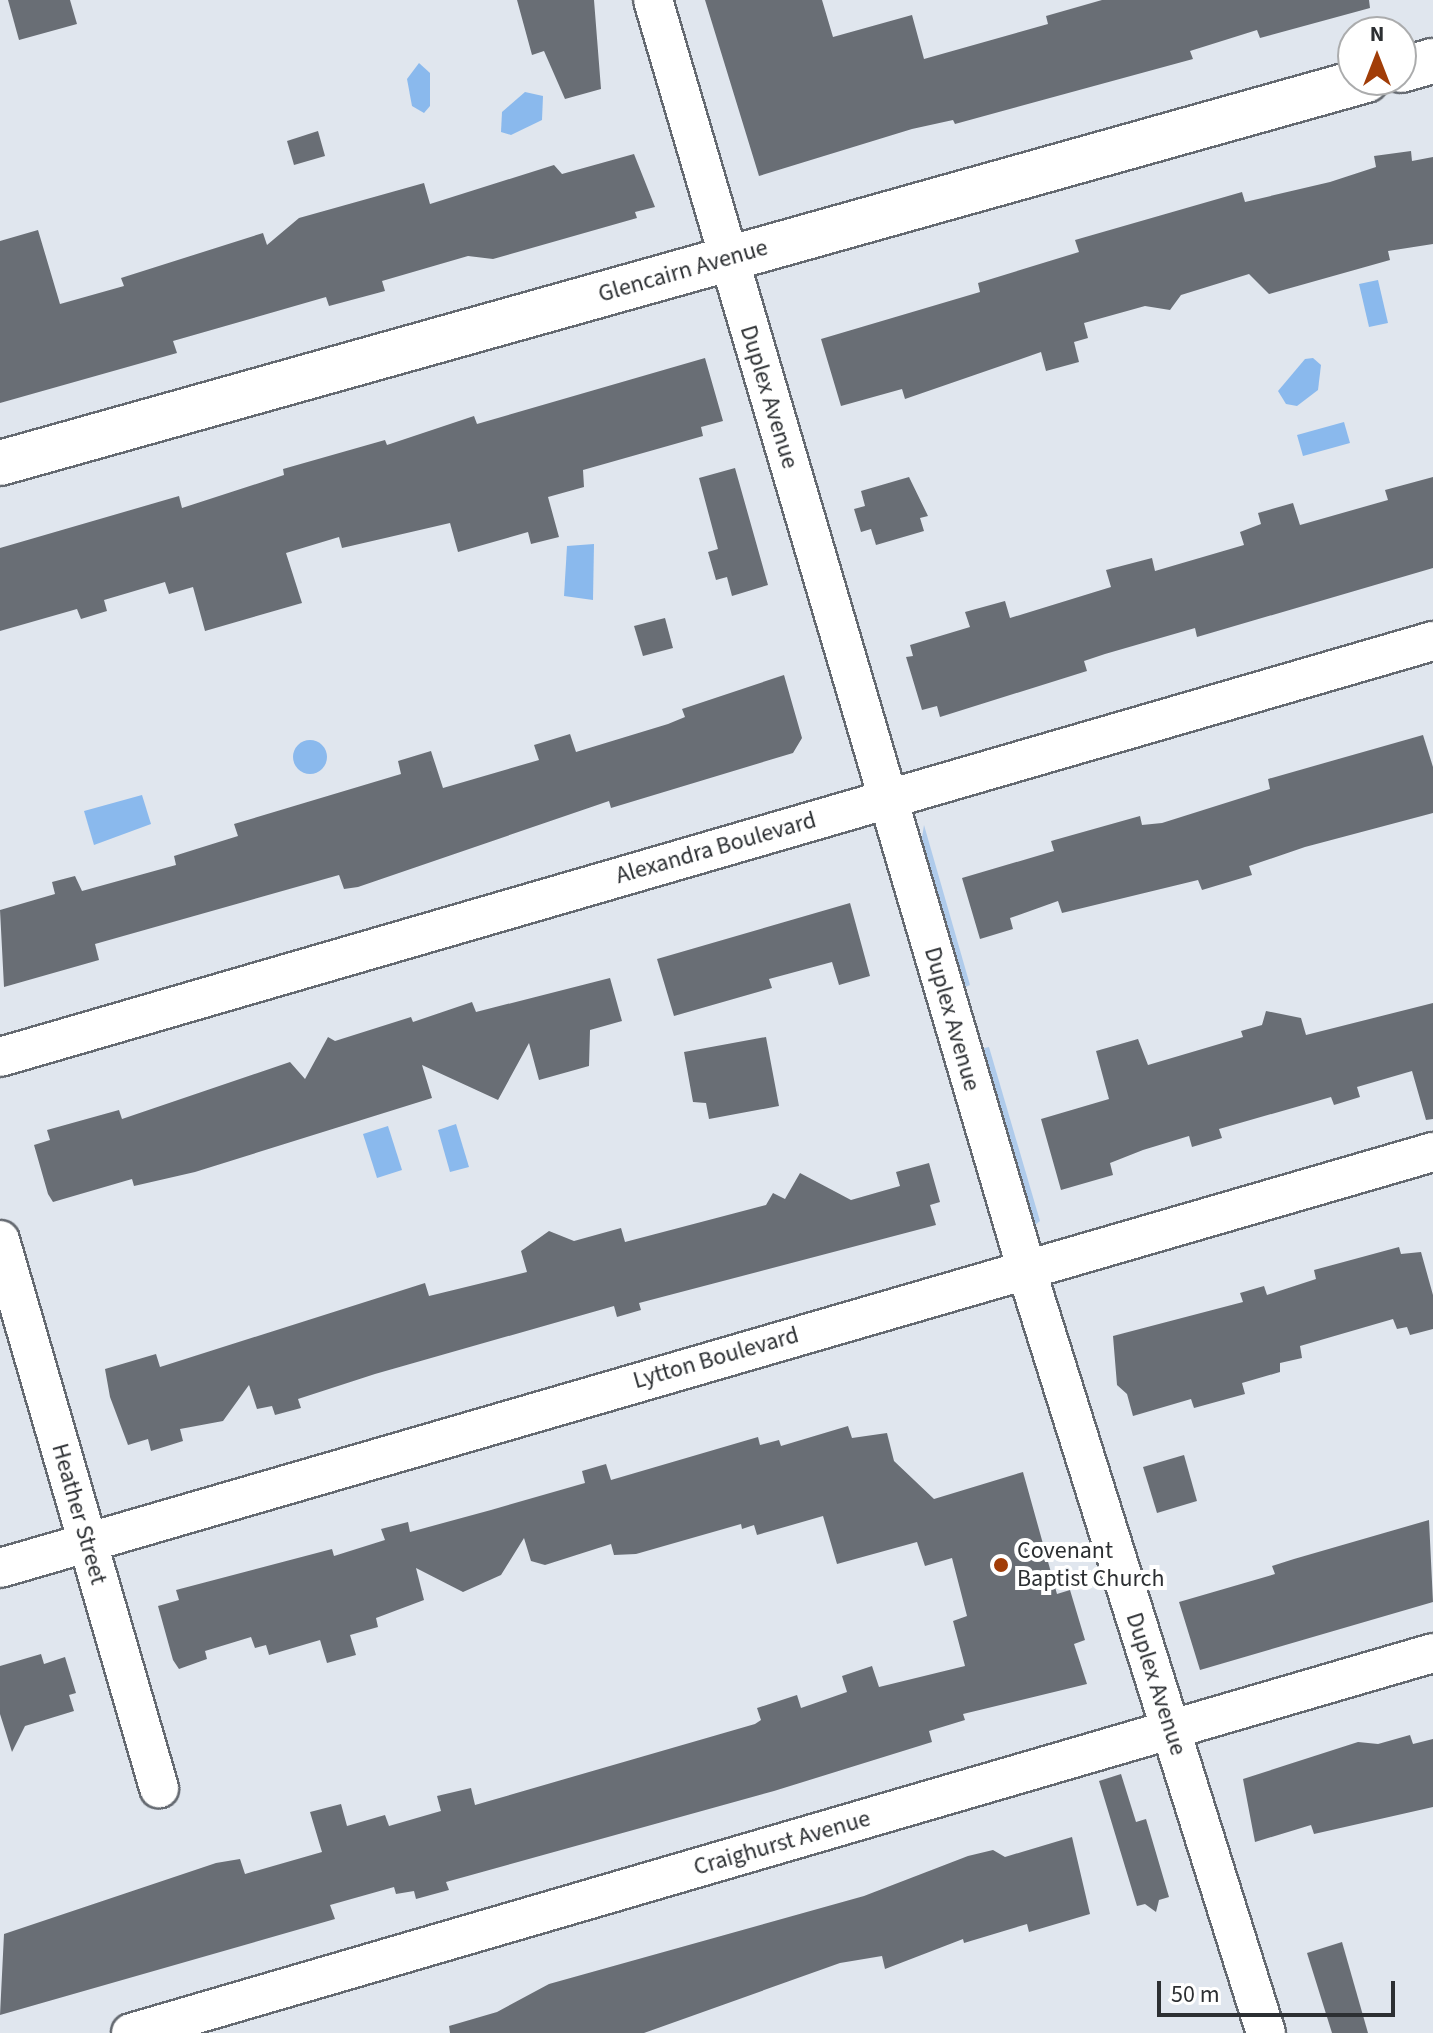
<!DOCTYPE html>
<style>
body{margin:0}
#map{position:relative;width:1433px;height:2033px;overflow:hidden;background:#e0e6ee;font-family:"Source Sans 3",sans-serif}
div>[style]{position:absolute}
.green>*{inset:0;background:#afcbeb}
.water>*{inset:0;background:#8ab9ed}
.round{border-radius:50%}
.building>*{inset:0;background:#696e75}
.roads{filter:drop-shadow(2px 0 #656a71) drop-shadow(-2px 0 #656a71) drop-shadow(0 2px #656a71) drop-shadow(0 -2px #656a71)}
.minor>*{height:38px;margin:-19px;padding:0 19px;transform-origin:19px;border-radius:19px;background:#fff}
.tertiary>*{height:44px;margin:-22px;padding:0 22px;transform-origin:22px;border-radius:22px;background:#fff}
.dots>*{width:22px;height:22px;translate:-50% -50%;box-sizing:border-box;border:4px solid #fff;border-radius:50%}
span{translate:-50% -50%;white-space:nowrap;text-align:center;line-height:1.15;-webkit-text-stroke:8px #fff;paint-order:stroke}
.street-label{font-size:24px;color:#2c2f32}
.poi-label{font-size:24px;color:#2c2f32}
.left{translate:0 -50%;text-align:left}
.north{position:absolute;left:1337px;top:16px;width:80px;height:80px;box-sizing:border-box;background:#fff;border:2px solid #abacad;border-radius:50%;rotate:0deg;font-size:22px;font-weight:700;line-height:32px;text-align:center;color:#2c2f32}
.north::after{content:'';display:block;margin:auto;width:28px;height:36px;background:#a13d08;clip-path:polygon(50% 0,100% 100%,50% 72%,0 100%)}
.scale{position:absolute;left:1157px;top:1981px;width:238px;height:36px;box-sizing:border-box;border:4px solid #2c2f32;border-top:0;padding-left:10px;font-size:24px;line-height:28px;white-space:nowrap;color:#2c2f32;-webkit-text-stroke:6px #fff;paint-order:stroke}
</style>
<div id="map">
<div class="green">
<i style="clip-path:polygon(924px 825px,970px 985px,963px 988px,921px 844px)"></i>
<i style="clip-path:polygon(989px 1047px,1040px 1221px,1035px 1225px,980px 1049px)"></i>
</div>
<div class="water">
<i style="clip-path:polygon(419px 63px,430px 73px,430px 106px,424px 113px,412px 106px,407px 79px)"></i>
<i style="clip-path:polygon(525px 92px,543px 96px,542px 120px,511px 135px,501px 132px,502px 112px)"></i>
<i style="clip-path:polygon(1378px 280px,1388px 323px,1369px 327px,1359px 284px)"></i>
<i style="clip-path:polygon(1313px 358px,1321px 365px,1318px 390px,1297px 406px,1286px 404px,1278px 391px,1305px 359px)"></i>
<i style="clip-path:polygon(1344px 422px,1350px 443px,1303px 456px,1297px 435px)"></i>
<i style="clip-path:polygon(594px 544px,593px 600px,564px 596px,567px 546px)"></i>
<i class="round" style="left:293px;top:740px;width:34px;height:34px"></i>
<i style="clip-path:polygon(142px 795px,151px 824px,94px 845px,84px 811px)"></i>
<i style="clip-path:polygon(456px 1124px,469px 1167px,450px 1172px,438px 1130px)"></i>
<i style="clip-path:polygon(388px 1126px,402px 1170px,377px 1178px,363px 1134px)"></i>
</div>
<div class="building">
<i style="clip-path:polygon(8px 0,70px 0,77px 24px,19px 40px)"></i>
<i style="clip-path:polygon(517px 0,594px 0,601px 89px,565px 99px,544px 51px,532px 55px)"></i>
<i style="clip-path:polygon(705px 0,822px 0,833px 37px,912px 15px,924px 59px,1048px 24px,1046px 16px,1102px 0,1369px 0,1370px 8px,1260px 38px,1257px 30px,1190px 51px,1193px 59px,955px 124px,953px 120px,912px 129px,759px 176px)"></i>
<i style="clip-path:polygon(318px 131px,325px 156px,294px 165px,287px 141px)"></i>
<i style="clip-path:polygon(1411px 151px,1412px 161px,1433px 157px,1433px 244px,1388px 251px,1390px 260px,1269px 294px,1249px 274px,1181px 295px,1170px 310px,1145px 306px,1084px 323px,1088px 338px,1074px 342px,1079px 362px,1046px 371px,1041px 352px,905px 399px,902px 389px,841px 406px,821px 339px,980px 292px,978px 283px,1079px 252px,1075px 240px,1242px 192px,1245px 202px,1330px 182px,1376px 167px,1374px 156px)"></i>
<i style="clip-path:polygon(634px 154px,655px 207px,635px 212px,637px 218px,493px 259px,468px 256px,382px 281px,385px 291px,329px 306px,326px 297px,173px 341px,177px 353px,0 403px,0 241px,38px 230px,60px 304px,124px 286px,121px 278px,263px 233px,267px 245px,299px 218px,424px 183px,430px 204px,554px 165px,562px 174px)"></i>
<i style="clip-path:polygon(705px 358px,723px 421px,701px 427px,703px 436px,583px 470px,584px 487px,548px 497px,559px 537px,531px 544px,528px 532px,458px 552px,450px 523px,342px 548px,339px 537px,286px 553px,302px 603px,205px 631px,193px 587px,169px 594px,165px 582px,104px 600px,107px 611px,81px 619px,77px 609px,0 631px,0 548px,179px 496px,182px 508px,284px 475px,283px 469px,385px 440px,387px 445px,474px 416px,477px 424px)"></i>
<i style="clip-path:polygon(735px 468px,768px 585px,732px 596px,727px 577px,716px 580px,708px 552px,718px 549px,699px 478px)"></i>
<i style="clip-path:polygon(909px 477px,928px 516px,920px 518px,924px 531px,876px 545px,871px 529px,861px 532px,854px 509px,865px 506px,861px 491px)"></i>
<i style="clip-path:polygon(1433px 477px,1433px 568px,1197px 637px,1195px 628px,1105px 654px,1084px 661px,1087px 671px,940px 717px,937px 706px,922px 710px,906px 657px,913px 656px,910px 645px,970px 627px,965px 612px,1005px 601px,1010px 618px,1111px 587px,1106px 570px,1152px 558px,1155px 571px,1244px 545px,1240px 532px,1261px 524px,1258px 513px,1293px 503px,1300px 525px,1388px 500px,1385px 490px)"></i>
<i style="clip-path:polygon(665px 618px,673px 648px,643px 656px,634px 626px)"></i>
<i style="clip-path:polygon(784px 675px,802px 738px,793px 753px,611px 808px,609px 801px,358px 887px,344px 889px,339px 875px,95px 944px,99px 960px,4px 987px,0 910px,55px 894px,52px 882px,75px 876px,82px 891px,176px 865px,174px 856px,238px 836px,234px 824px,401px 774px,398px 761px,431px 751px,443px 788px,539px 760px,534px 745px,570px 734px,576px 752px,668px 724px,685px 717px,682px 709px)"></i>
<i style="clip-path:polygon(1423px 735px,1433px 767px,1433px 813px,1305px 847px,1249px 866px,1252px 875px,1202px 890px,1198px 880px,1062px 913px,1058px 901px,1010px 918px,1013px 929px,980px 939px,962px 878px,1054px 851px,1051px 841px,1140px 816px,1142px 825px,1162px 823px,1270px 789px,1268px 779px)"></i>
<i style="clip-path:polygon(850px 903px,870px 976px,839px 985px,832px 962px,769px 979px,772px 988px,674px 1016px,657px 959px)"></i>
<i style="clip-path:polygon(610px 978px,622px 1021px,590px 1030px,589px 1066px,539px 1080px,529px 1043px,498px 1100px,422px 1065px,432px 1098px,195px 1172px,134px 1186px,132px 1179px,53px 1202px,48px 1194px,34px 1145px,50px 1140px,47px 1130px,119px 1110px,122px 1119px,290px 1062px,305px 1079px,328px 1037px,335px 1041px,411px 1017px,413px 1022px,472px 1002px,476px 1012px)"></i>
<i style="clip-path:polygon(1433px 1003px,1433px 1119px,1426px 1120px,1412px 1071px,1357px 1087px,1360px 1097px,1334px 1105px,1331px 1097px,1219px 1129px,1222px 1138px,1192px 1147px,1189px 1136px,1143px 1150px,1110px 1163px,1113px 1175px,1061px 1190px,1041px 1119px,1109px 1099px,1096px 1051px,1138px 1039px,1148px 1065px,1243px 1037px,1241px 1031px,1262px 1025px,1266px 1011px,1301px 1018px,1306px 1035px)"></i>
<i style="clip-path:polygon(766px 1037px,779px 1106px,709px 1119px,706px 1103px,693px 1102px,684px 1052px)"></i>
<i style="clip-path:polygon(929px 1163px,940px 1202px,930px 1205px,936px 1225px,639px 1303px,641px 1310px,617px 1317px,614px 1306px,375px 1374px,298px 1399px,301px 1408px,275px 1415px,272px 1406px,257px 1409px,249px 1385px,223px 1421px,180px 1429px,183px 1441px,151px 1451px,148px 1439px,128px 1445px,110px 1397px,105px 1369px,156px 1354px,160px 1367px,425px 1283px,429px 1296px,527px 1272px,521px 1251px,549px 1231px,574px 1241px,621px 1228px,625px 1242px,766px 1205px,773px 1193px,785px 1199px,800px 1173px,851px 1200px,900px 1186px,896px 1172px)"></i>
<i style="clip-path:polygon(1399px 1247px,1401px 1254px,1421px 1252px,1433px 1295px,1433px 1329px,1410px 1335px,1407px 1327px,1397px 1329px,1393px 1319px,1300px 1346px,1302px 1358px,1280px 1363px,1280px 1372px,1242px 1383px,1245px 1394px,1194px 1408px,1191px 1399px,1133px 1416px,1127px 1394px,1117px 1385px,1113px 1336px,1243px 1302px,1240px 1293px,1264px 1286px,1267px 1295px,1316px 1279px,1314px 1270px)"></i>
<i style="clip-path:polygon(848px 1426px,852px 1438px,887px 1433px,894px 1461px,934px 1499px,1023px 1472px,1057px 1594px,1070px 1590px,1085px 1640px,1074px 1644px,1087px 1684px,963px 1714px,965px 1720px,929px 1731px,932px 1742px,774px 1791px,446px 1882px,449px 1890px,416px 1899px,414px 1891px,396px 1894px,394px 1887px,330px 1905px,335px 1919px,0 2015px,4px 1934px,216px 1863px,240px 1859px,245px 1874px,322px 1852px,310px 1812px,341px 1804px,347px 1826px,385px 1815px,389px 1826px,441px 1811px,437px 1796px,471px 1788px,475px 1805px,755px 1724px,761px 1720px,757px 1708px,797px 1695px,801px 1708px,847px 1692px,842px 1676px,872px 1666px,879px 1687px,965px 1666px,953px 1621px,967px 1616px,952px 1558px,925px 1566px,917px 1542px,837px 1564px,823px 1516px,757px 1535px,754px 1525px,742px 1529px,741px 1524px,636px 1554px,614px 1555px,611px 1544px,545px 1565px,531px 1561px,524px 1538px,501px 1575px,463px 1592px,416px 1568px,424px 1600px,376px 1618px,378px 1627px,350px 1635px,356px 1655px,327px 1663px,320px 1640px,269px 1655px,266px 1645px,255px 1648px,251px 1637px,205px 1651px,207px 1659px,179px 1669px,173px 1660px,158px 1606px,179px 1600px,176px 1590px,332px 1549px,334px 1556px,385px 1540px,381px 1529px,408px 1522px,410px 1532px,491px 1510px,585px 1483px,582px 1471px,606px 1464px,611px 1480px,758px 1437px,760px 1445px,779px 1440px,781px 1446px)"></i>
<i style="clip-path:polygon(1184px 1455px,1197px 1501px,1157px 1513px,1143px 1467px)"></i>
<i style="clip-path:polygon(1429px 1520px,1433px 1602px,1200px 1670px,1179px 1602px,1275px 1574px,1272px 1566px,1294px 1559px)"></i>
<i style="clip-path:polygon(41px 1654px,44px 1664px,65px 1657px,76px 1693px,69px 1695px,74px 1711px,25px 1726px,12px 1752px,0 1714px,0 1666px)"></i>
<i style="clip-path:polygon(1410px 1735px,1413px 1744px,1433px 1739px,1433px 1807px,1314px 1834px,1311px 1825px,1255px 1842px,1243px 1779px,1358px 1742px,1378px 1744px)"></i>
<i style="clip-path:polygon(1121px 1774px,1136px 1822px,1146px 1819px,1169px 1897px,1159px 1900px,1156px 1912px,1145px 1904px,1137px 1906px,1099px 1781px)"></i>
<i style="clip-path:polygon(1072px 1837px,1090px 1914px,1029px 1932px,1027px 1924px,964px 1943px,963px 1939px,885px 1969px,882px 1956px,840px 1963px,644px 2033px,450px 2033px,449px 2026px,497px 2012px,549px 1984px,864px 1896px,968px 1856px,993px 1850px,1005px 1857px)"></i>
<i style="clip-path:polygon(1342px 1942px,1368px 2033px,1332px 2033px,1307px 1953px)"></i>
</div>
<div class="roads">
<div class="minor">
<i style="left:653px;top:0;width:1356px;rotate:73.6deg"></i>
<i style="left:1036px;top:1301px;width:767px;rotate:72.56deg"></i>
<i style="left:0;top:1057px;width:1492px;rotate:-16.19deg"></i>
<i style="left:0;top:1240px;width:571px;rotate:73.82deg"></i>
<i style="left:0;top:1568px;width:1492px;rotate:-16.19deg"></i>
<i style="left:131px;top:2033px;width:1356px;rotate:-16.27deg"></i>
</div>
<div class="tertiary">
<i style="left:1401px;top:70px;width:33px;rotate:-16deg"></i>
<i style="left:0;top:463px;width:1419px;rotate:-15.66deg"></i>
</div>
</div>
<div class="dots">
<i style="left:1001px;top:1565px;background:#a13d08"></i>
</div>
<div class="street-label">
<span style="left:683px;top:271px;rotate:-16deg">Glencairn Avenue</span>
<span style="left:769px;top:397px;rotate:73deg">Duplex Avenue</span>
<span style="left:716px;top:848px;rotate:-16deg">Alexandra Boulevard</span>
<span style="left:952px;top:1019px;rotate:74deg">Duplex Avenue</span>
<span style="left:716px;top:1358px;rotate:-16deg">Lytton Boulevard</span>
<span style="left:79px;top:1514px;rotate:74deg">Heather Street</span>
<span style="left:1156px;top:1684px;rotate:72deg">Duplex Avenue</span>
<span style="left:782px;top:1843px;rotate:-16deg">Craighurst Avenue</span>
</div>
<div class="poi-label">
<span class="left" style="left:1017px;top:1565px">Covenant<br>Baptist Church</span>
</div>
<div class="north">N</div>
<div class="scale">50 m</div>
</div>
